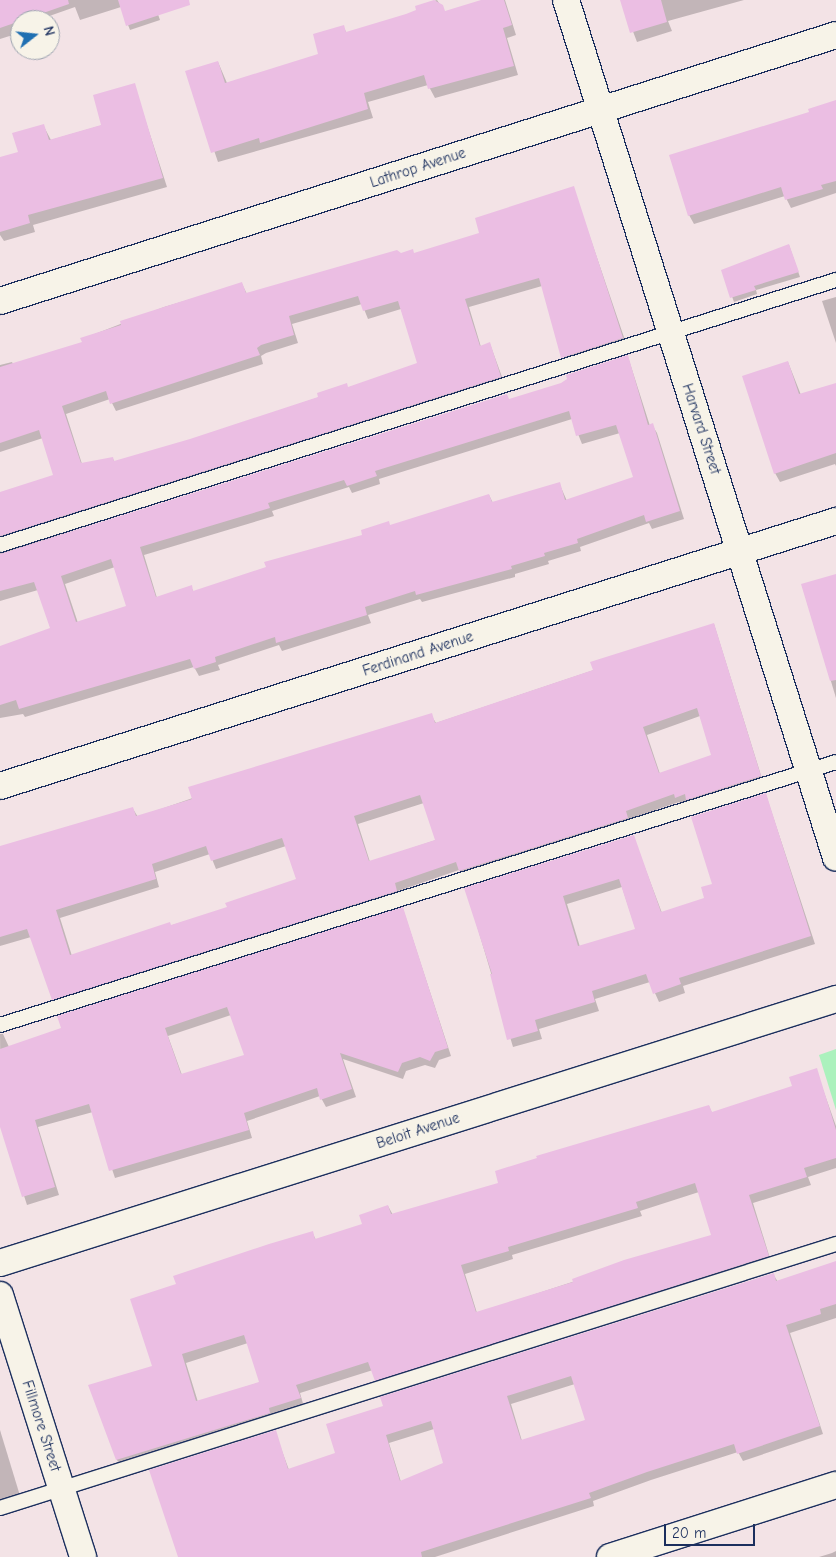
<!DOCTYPE html>
<style>
body{margin:0}
#map{position:relative;width:836px;height:1557px;overflow:hidden;background:#f3e3e6;font-family:"Comic Neue",sans-serif}
div>[style]{position:absolute}
.green>*{inset:0;background:#abf1bd}
.shadow>*{inset:0;background:#0003}
.building>*{inset:0;background:#ebbee3}
.roads{filter:drop-shadow(1px 0 #1b2f5e) drop-shadow(-1px 0 #1b2f5e) drop-shadow(0 1px #1b2f5e) drop-shadow(0 -1px #1b2f5e)}
.service>*{height:14px;margin:-7px;padding:0 7px;transform-origin:7px;border-radius:7px;background:#f7f3e8}
.minor>*{height:26px;margin:-13px;padding:0 13px;transform-origin:13px;border-radius:13px;background:#f7f3e8}
span{translate:-50% -50%;white-space:nowrap;text-align:center;line-height:1.15;-webkit-text-stroke:5px #f7f3e8;paint-order:stroke}
.street-label{font-size:15px;color:#1b2f5e}
.north{position:absolute;left:10px;top:10px;width:50px;height:50px;box-sizing:border-box;background:#f7f3e8;border:1px solid #9fa5b1;border-radius:50%;rotate:74deg;font-size:14px;font-weight:700;line-height:20px;text-align:center;color:#1b2f5e}
.north::after{content:'';display:block;margin:auto;width:18px;height:22px;background:#1f6fb2;clip-path:polygon(50% 0,100% 100%,50% 72%,0 100%)}
.scale{position:absolute;left:664px;top:1524px;width:91px;height:22px;box-sizing:border-box;border:2px solid #1b2f5e;border-top:0;padding-left:6px;font-size:15px;line-height:18px;white-space:nowrap;color:#1b2f5e;-webkit-text-stroke:4px #f7f3e8;paint-order:stroke}
</style>
<div id="map">
<div class="green">
<i style="clip-path:polygon(836px 1049px,836px 1110px,819px 1055px)"></i>
</div>
<div class="shadow">
<i style="clip-path:polygon(6px 0,153px 0,160px 20px,130px 30px,121px 7px,80px 20px,75px 7px,38px 20px,20px 20px,20px 26px,14px 28px,16px 34px,0 39px,0 2px)"></i>
<i style="clip-path:polygon(437px 0,445px 12px,485px 0,505px 0,516px 35px,507px 38px,518px 75px,435px 98px,428px 85px,368px 102px,373px 118px,218px 162px,187px 72px,218px 62px,227px 83px,320px 55px,343px 27px,347px 33px,418px 11px,416px 7px)"></i>
<i style="clip-path:polygon(621px 0,744px 0,668px 21px,672px 31px,637px 42px)"></i>
<i style="clip-path:polygon(134px 85px,167px 187px,33px 225px,35px 232px,4px 241px,0 235px,0 159px,20px 153px,43px 125px,51px 140px,103px 125px)"></i>
<i style="clip-path:polygon(836px 101px,836px 193px,791px 208px,785px 196px,694px 224px,689px 215px,810px 113px)"></i>
<i style="clip-path:polygon(evenodd,573px 187px,627px 346px,567px 365px,542px 286px,469px 307px,481px 347px,490px 344px,505px 385px,0 546px,0 493px,55px 476px,43px 438px,0 452px,0 365px,12px 362px,13px 364px,83px 343px,82px 339px,164px 307px,242px 284px,247px 294px,401px 254px,414px 254px,480px 234px,573px 187px,362px 304px,368px 319px,401px 309px,419px 364px,191px 440px,115px 462px,113px 459px,82px 464px,66px 414px,110px 399px,116px 411px,263px 364px,261px 356px,266px 353px,298px 343px,292px 324px,362px 304px)"></i>
<i style="clip-path:polygon(789px 245px,800px 277px,756px 290px,757px 294px,734px 302px,723px 271px)"></i>
<i style="clip-path:polygon(836px 297px,836px 343px,822px 301px)"></i>
<i style="clip-path:polygon(evenodd,628px 357px,650px 426px,652px 425px,657px 433px,684px 519px,652px 529px,649px 523px,580px 547px,581px 551px,548px 561px,549px 564px,515px 574px,515px 577px,422px 602px,420px 599px,368px 615px,371px 623px,282px 651px,279px 645px,218px 665px,220px 670px,199px 676px,194px 667px,25px 717px,23px 714px,0 718px,0 647px,51px 629px,38px 590px,0 601px,0 553px,509px 400px,562px 384px,628px 357px,572px 419px,582px 444px,620px 433px,634px 478px,567px 501px,559px 483px,493px 503px,489px 495px,194px 592px,191px 587px,157px 598px,144px 555px,274px 516px,272px 511px,349px 487px,352px 493px,380px 484px,379px 479px,572px 419px,628px 357px,115px 567px,128px 607px,78px 623px,65px 584px,115px 567px)"></i>
<i style="clip-path:polygon(788px 362px,801px 395px,836px 384px,836px 466px,835px 464px,780px 482px,775px 473px)"></i>
<i style="clip-path:polygon(836px 575px,836px 698px,802px 585px)"></i>
<i style="clip-path:polygon(evenodd,714px 624px,764px 785px,681px 805px,679px 802px,629px 819px,632px 826px,465px 879px,459px 870px,398px 891px,401px 899px,57px 1007px,31px 937px,0 946px,0 859px,133px 809px,138px 817px,431px 715px,436px 723px,594px 670px,714px 624px,700px 716px,713px 755px,660px 774px,647px 735px,700px 716px,714px 624px,424px 803px,436px 840px,370px 862px,358px 824px,424px 803px,714px 624px,286px 846px,297px 880px,228px 908px,72px 956px,60px 918px,159px 887px,155px 872px,210px 854px,216px 869px,286px 846px)"></i>
<i style="clip-path:polygon(evenodd,766px 795px,815px 944px,683px 986px,685px 993px,659px 1002px,650px 982px,595px 999px,599px 1011px,539px 1029px,542px 1039px,513px 1047px,466px 889px,633px 836px,662px 913px,706px 899px,766px 795px,622px 887px,636px 930px,580px 947px,567px 904px,622px 887px)"></i>
<i style="clip-path:polygon(evenodd,403px 909px,451px 1056px,439px 1060px,435px 1068px,425px 1065px,406px 1071px,403px 1079px,343px 1059px,356px 1097px,326px 1107px,320px 1096px,247px 1121px,252px 1138px,115px 1178px,93px 1112px,38px 1127px,59px 1195px,27px 1205px,1px 1125px,0 1034px,3px 1034px,9px 1047px,403px 909px,231px 1015px,246px 1056px,182px 1075px,168px 1036px,231px 1015px)"></i>
<i style="clip-path:polygon(evenodd,816px 1070px,836px 1126px,836px 1168px,808px 1177px,811px 1185px,753px 1203px,772px 1265px,381px 1388px,373px 1370px,300px 1393px,304px 1407px,122px 1468px,117px 1460px,90px 1386px,153px 1367px,178px 1285px,312px 1232px,316px 1240px,363px 1225px,388px 1206px,393px 1215px,500px 1184px,709px 1106px,712px 1113px,794px 1087px,816px 1070px,699px 1192px,713px 1236px,477px 1313px,465px 1274px,513px 1259px,512px 1255px,642px 1216px,640px 1211px,699px 1192px,816px 1070px,248px 1343px,261px 1382px,198px 1402px,186px 1363px,248px 1343px)"></i>
<i style="clip-path:polygon(evenodd,836px 1263px,836px 1318px,790px 1333px,823px 1434px,743px 1461px,738px 1452px,651px 1480px,593px 1501px,594px 1506px,435px 1557px,180px 1557px,275px 1432px,289px 1470px,337px 1454px,773px 1274px,778px 1282px,836px 1263px,575px 1384px,587px 1420px,522px 1441px,511px 1404px,575px 1384px,836px 1263px,434px 1429px,444px 1464px,401px 1482px,389px 1443px,434px 1429px)"></i>
<i style="clip-path:polygon(0 1430px,21px 1499px,0 1506px)"></i>
<i style="clip-path:polygon(836px 1551px,836px 1557px,819px 1557px,832px 1553px)"></i>
</div>
<div class="building">
<i style="clip-path:polygon(0 0,68px 0,69px 4px,0 28px)"></i>
<i style="clip-path:polygon(118px 0,189px 0,190px 5px,126px 26px)"></i>
<i style="clip-path:polygon(434px 0,443px 5px,445px 11px,481px 0,504px 0,512px 25px,503px 28px,514px 66px,428px 89px,424px 75px,364px 93px,368px 109px,260px 143px,259px 138px,211px 153px,185px 71px,218px 61px,225px 83px,318px 54px,313px 34px,344px 25px,346px 32px,406px 14px,416px 10px,415px 6px)"></i>
<i style="clip-path:polygon(620px 0,661px 0,667px 22px,630px 33px)"></i>
<i style="clip-path:polygon(135px 83px,163px 178px,28px 215px,30px 223px,0 232px,0 157px,18px 152px,12px 133px,44px 124px,49px 140px,101px 125px,93px 95px)"></i>
<i style="clip-path:polygon(836px 100px,836px 181px,821px 185px,823px 189px,785px 200px,781px 187px,688px 216px,669px 155px,809px 112px,808px 109px)"></i>
<i style="clip-path:polygon(evenodd,574px 186px,623px 338px,561px 358px,539px 278px,465px 299px,480px 346px,490px 342px,501px 377px,0 536px,0 492px,53px 475px,39px 430px,0 443px,0 367px,82px 342px,80px 338px,121px 325px,120px 321px,242px 282px,246px 293px,397px 250px,401px 253px,413px 249px,414px 253px,479px 233px,475px 218px,574px 186px,358px 296px,363px 311px,398px 301px,417px 363px,348px 387px,347px 383px,317px 393px,318px 397px,190px 439px,114px 461px,113px 457px,81px 463px,62px 406px,106px 391px,110px 404px,260px 355px,257px 348px,261px 345px,294px 335px,289px 316px,358px 296px)"></i>
<i style="clip-path:polygon(789px 244px,799px 272px,754px 286px,756px 290px,730px 298px,721px 270px)"></i>
<i style="clip-path:polygon(evenodd,628px 355px,648px 425px,653px 423px,680px 511px,646px 522px,644px 515px,577px 539px,578px 543px,544px 553px,545px 556px,511px 566px,512px 569px,416px 595px,415px 591px,365px 607px,367px 615px,276px 643px,275px 637px,215px 657px,216px 662px,194px 669px,190px 659px,19px 709px,16px 700px,0 705px,0 646px,50px 628px,34px 582px,0 591px,0 554px,507px 394px,509px 399px,561px 383px,567px 379px,566px 375px,628px 355px,569px 411px,576px 436px,616px 425px,633px 477px,565px 500px,560px 482px,492px 502px,489px 494px,390px 525px,389px 521px,361px 530px,362px 535px,264px 562px,266px 567px,193px 591px,192px 585px,156px 597px,140px 547px,270px 508px,268px 503px,344px 480px,347px 486px,377px 476px,375px 471px,569px 411px,628px 355px,111px 559px,126px 606px,76px 622px,61px 576px,111px 559px)"></i>
<i style="clip-path:polygon(788px 361px,799px 394px,836px 383px,836px 453px,774px 474px,742px 376px)"></i>
<i style="clip-path:polygon(836px 574px,836px 680px,830px 681px,801px 584px)"></i>
<i style="clip-path:polygon(evenodd,714px 623px,761px 776px,686px 800px,685px 794px,675px 798px,674px 794px,626px 811px,628px 818px,459px 871px,456px 862px,395px 883px,397px 891px,52px 1000px,27px 929px,0 937px,0 846px,133px 807px,136px 816px,192px 799px,188px 787px,432px 713px,435px 723px,593px 670px,590px 662px,714px 623px,697px 708px,711px 755px,659px 773px,643px 727px,697px 708px,714px 623px,420px 795px,435px 840px,369px 861px,354px 816px,420px 795px,714px 623px,282px 838px,296px 879px,225px 903px,227px 907px,171px 925px,170px 922px,70px 955px,56px 910px,156px 879px,152px 864px,206px 846px,211px 861px,282px 838px)"></i>
<i style="clip-path:polygon(evenodd,766px 793px,811px 936px,679px 978px,681px 984px,653px 994px,646px 974px,592px 991px,595px 1002px,535px 1020px,538px 1031px,507px 1040px,490px 974px,492px 974px,464px 888px,634px 835px,661px 912px,704px 898px,701px 887px,712px 884px,691px 817px,766px 793px,619px 879px,635px 929px,578px 946px,563px 896px,619px 879px)"></i>
<i style="clip-path:polygon(evenodd,403px 907px,448px 1048px,435px 1052px,430px 1061px,420px 1057px,402px 1063px,398px 1072px,340px 1053px,352px 1089px,320px 1100px,317px 1088px,244px 1113px,249px 1130px,109px 1171px,89px 1104px,35px 1120px,55px 1187px,22px 1197px,0 1127px,0 1049px,61px 1028px,57px 1016px,403px 907px,227px 1007px,244px 1055px,181px 1074px,165px 1028px,227px 1007px)"></i>
<i style="clip-path:polygon(evenodd,817px 1068px,836px 1130px,836px 1158px,804px 1168px,807px 1177px,749px 1195px,769px 1256px,375px 1381px,368px 1362px,296px 1385px,301px 1398px,269px 1408px,270px 1413px,116px 1460px,88px 1385px,152px 1366px,130px 1299px,176px 1284px,173px 1276px,269px 1244px,313px 1231px,315px 1239px,362px 1224px,359px 1215px,388px 1205px,391px 1214px,498px 1183px,495px 1171px,537px 1158px,536px 1156px,709px 1105px,712px 1112px,792px 1086px,789px 1077px,817px 1068px,695px 1183px,711px 1235px,624px 1260px,572px 1279px,573px 1282px,476px 1312px,461px 1265px,509px 1251px,508px 1247px,638px 1208px,636px 1202px,695px 1183px,817px 1068px,244px 1335px,259px 1382px,196px 1401px,182px 1354px,244px 1335px)"></i>
<i style="clip-path:polygon(evenodd,836px 1261px,836px 1304px,820px 1309px,821px 1314px,786px 1325px,820px 1426px,737px 1454px,734px 1444px,647px 1472px,589px 1493px,591px 1498px,421px 1552px,422px 1557px,178px 1557px,149px 1470px,276px 1430px,288px 1469px,335px 1453px,326px 1424px,383px 1406px,380px 1397px,774px 1273px,776px 1281px,836px 1261px,571px 1376px,585px 1420px,521px 1440px,507px 1396px,571px 1376px,836px 1261px,431px 1421px,443px 1463px,400px 1481px,386px 1435px,431px 1421px)"></i>
</div>
<div class="roads">
<div class="service">
<i style="left:0;top:545px;width:877px;rotate:-17.59deg"></i>
<i style="left:0;top:1025px;width:876px;rotate:-17.46deg"></i>
<i style="left:0;top:1508px;width:877px;rotate:-17.53deg"></i>
</div>
<div class="minor">
<i style="left:566px;top:0;width:899px;rotate:72.53deg"></i>
<i style="left:0;top:301px;width:877px;rotate:-17.65deg"></i>
<i style="left:0;top:786px;width:877px;rotate:-17.59deg"></i>
<i style="left:0;top:1263px;width:877px;rotate:-17.53deg"></i>
<i style="left:0;top:1295px;width:275px;rotate:72.4deg"></i>
<i style="left:610px;top:1557px;width:237px;rotate:-17.7deg"></i>
</div>
</div>
<div class="street-label">
<span style="left:418px;top:168px;rotate:-18deg">Lathrop Avenue</span>
<span style="left:701px;top:429px;rotate:72deg">Harvard Street</span>
<span style="left:418px;top:654px;rotate:-18deg">Ferdinand Avenue</span>
<span style="left:418px;top:1131px;rotate:-18deg">Beloit Avenue</span>
<span style="left:41px;top:1426px;rotate:72deg">Fillmore Street</span>
</div>
<div class="north">N</div>
<div class="scale">20 m</div>
</div>
